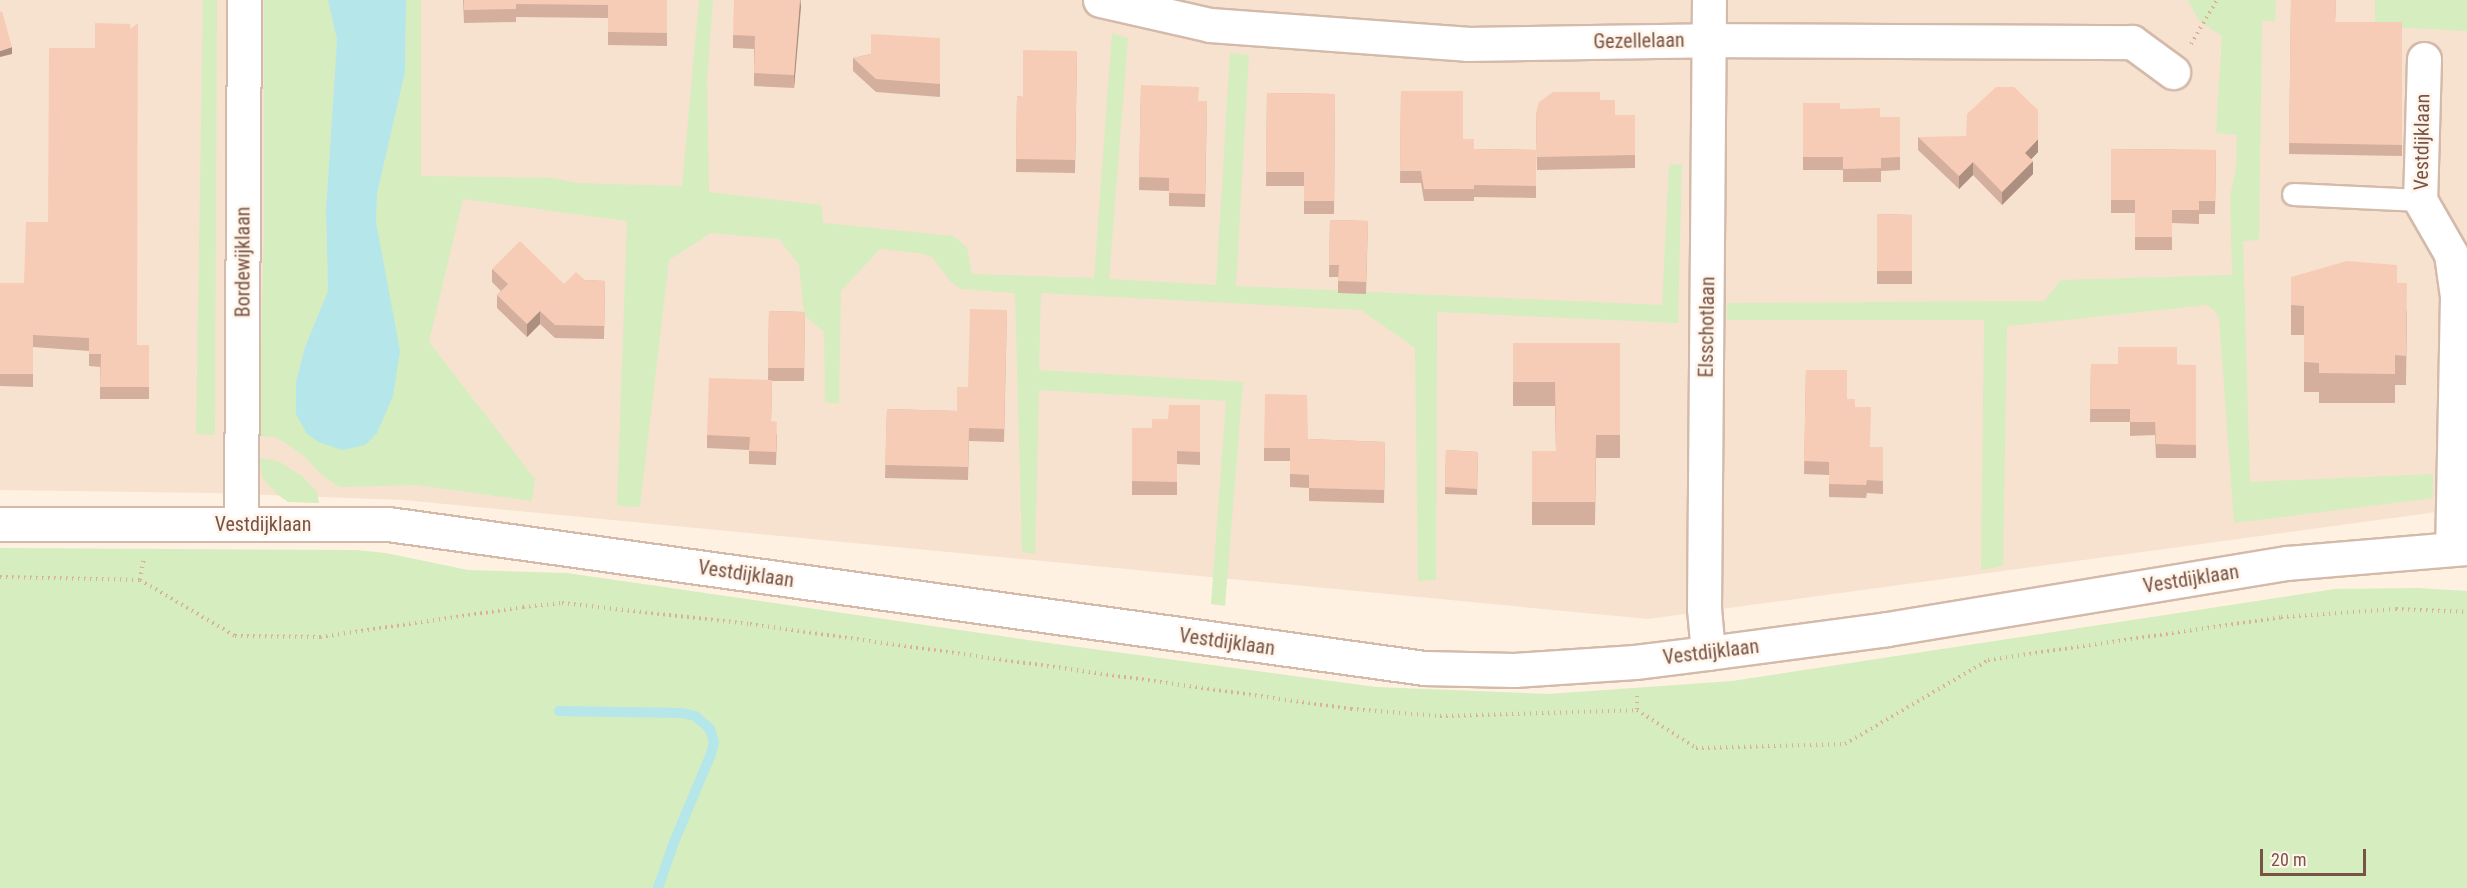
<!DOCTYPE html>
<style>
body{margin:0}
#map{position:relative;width:2467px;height:888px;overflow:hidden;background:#fef1e2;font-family:"Roboto Condensed",sans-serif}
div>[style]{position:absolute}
.residential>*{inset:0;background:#f7e2d0}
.green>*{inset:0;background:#d5edbf}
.water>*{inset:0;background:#b5e6ea}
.stream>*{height:10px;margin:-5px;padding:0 5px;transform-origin:5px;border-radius:5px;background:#b5e6ea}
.path>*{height:4px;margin-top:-2px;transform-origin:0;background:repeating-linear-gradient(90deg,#dcaf9a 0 1.5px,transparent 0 6px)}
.roads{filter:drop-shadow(2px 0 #d3baaa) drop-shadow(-2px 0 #d3baaa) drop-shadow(0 2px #d3baaa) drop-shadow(0 -2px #d3baaa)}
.service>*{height:21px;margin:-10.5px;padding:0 10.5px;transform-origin:10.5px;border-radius:10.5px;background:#fff}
.minor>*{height:33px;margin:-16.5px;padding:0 16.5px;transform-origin:16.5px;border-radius:16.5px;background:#fff}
.tertiary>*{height:33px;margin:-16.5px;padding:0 16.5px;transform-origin:16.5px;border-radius:16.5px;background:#fff}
.wall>*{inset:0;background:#d4af9d}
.shaded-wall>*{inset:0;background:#ad8f80}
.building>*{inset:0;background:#f7ccb7}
span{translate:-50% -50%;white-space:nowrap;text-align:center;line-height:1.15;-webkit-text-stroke:5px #fff5eb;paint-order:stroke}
.street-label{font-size:20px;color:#795446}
.scale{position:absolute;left:2260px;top:849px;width:106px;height:27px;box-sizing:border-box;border:3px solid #795446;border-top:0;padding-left:8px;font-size:18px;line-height:21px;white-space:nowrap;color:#795446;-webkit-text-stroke:4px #fff5eb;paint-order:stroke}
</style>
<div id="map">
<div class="residential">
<i style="clip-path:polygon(0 0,2467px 0,2467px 508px,1648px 619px,403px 500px,211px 493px,0 490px)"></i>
</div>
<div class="green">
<i style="clip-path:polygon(203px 0,217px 0,215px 435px,196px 434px)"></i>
<i style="clip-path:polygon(264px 0,328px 0,337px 40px,326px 210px,328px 291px,305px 347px,296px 382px,296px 414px,376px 222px,377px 194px,405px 72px,406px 0,421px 0,421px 176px,553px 178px,577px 183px,682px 186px,699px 0,713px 0,707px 79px,709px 192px,821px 205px,823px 223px,953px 236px,967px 247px,972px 274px,1094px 278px,1112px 33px,1128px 38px,1109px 279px,1216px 285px,1230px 53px,1249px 55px,1236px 286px,1662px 305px,1669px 165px,1682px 164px,1678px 323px,1437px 312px,1436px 580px,1418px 581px,1415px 348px,1361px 310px,1041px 293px,1039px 370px,1243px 382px,1225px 606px,1211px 604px,1226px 401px,1039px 390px,1035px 554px,1022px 552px,1015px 293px,961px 289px,951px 282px,932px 257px,919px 253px,880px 249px,841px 291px,839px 404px,825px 402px,824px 332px,804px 315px,799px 265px,779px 239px,711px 233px,669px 260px,640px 507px,617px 506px,627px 221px,463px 199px,429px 342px,535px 479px,532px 501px,417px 485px,339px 487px,319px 473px,305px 457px,287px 444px,275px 437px,259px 436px,264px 225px)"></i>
<i style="clip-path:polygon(2188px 0,2276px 0,2275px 21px,2262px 21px,2259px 240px,2243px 241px,2250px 482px,2433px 474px,2433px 498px,2234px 523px,2219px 318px,2214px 310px,2207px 305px,2007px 326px,2003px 566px,1981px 570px,1984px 320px,1727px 320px,1727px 303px,2044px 301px,2061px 280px,2232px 275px,2230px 196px,2236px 169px,2237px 135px,2216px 133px,2222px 36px,2199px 21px)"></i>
<i style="clip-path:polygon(2375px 0,2467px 0,2467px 31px,2375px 26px)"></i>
<i style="clip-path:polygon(258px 458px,278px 461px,302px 476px,317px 492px,319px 503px,288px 502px,278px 495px,263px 479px)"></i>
<i style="clip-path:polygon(0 548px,356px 550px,386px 553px,468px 570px,567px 573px,1056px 644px,1376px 687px,1548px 694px,1732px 681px,2335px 589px,2418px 588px,2467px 591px,2467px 888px,0 888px)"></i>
</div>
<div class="water">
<i style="clip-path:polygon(328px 0,406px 0,405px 72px,377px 194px,376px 222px,400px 351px,393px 396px,377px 433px,365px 445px,342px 450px,319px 442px,307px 434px,296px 414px,296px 382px,305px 347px,328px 291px,326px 210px,337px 40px)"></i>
</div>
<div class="stream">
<i style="left:559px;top:711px;width:123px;rotate:0.9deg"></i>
<i style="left:682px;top:713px;width:13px;rotate:13deg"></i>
<i style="left:695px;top:716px;width:20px;rotate:41deg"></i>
<i style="left:710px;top:729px;width:14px;rotate:73deg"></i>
<i style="left:714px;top:742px;width:12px;rotate:104deg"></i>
<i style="left:711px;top:754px;width:95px;rotate:112.8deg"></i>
<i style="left:674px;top:842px;width:49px;rotate:109.2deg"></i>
</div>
<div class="path">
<i style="left:2191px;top:44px;width:51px;rotate:-59.4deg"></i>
<i style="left:0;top:577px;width:140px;rotate:1.2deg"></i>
<i style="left:140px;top:580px;width:110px;rotate:30.5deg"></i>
<i style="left:235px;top:636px;width:85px;rotate:0.7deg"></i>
<i style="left:320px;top:637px;width:205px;rotate:-8.4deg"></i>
<i style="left:523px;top:607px;width:39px;rotate:-6deg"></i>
<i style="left:562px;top:603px;width:189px;rotate:6.4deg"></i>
<i style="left:750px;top:624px;width:607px;rotate:8.05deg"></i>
<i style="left:1351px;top:709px;width:89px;rotate:4.5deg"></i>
<i style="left:1440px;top:716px;width:197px;rotate:-1.7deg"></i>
<i style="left:1637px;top:710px;width:70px;rotate:32.8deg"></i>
<i style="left:1696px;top:748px;width:149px;rotate:-1.5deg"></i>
<i style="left:1845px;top:744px;width:166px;rotate:-30.4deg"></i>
<i style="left:1988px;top:660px;width:296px;rotate:-8.3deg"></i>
<i style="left:2281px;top:617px;width:115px;rotate:-4deg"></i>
<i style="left:2396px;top:609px;width:71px;rotate:2.4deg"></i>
<i style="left:140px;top:580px;width:23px;rotate:-80deg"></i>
<i style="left:1637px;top:696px;width:14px;rotate:90deg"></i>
</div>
<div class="roads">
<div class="service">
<i style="left:2293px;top:194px;width:127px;rotate:2.7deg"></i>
</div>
<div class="minor">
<i style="left:1100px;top:0;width:113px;rotate:12.8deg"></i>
<i style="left:1210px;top:25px;width:257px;rotate:4.2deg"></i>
<i style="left:1466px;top:44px;width:243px;rotate:-0.9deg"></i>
<i style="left:1709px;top:40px;width:423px;rotate:0.3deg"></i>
<i style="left:2132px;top:42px;width:51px;rotate:36.2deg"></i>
<i style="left:2424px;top:59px;width:141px;rotate:91.6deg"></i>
<i style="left:2420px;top:200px;width:62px;rotate:60.1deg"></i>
<i style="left:2451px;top:254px;width:42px;rotate:81.9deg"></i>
<i style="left:2457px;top:296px;width:252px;rotate:91.1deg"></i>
<i style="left:241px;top:524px;width:524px;rotate:-89.67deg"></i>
<i style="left:1708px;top:653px;width:45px;rotate:-95.1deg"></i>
<i style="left:1704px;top:608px;width:608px;rotate:-89.53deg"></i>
</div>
<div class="tertiary">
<i style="left:0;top:524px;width:388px"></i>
<i style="left:388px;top:524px;width:1046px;rotate:7.91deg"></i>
<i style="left:1424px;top:668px;width:90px;rotate:1.3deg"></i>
<i style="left:1514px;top:670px;width:121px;rotate:-3.8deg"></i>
<i style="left:1635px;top:662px;width:74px;rotate:-7deg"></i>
<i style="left:1708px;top:653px;width:181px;rotate:-7.6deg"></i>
<i style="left:1887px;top:629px;width:405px;rotate:-9.4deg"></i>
<i style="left:2287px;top:563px;width:181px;rotate:-4.8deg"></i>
</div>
</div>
<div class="wall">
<i style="clip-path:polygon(463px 0,667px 0,667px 46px,608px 45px,608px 18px,516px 17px,516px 22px,464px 23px)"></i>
<i style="clip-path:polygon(801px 0,794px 88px,754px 86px,754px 49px,733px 48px,733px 35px)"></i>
<i style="clip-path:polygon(2291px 0,2336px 0,2335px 22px,2402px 22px,2402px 156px,2289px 154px)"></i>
<i style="clip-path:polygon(940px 38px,940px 97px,876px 92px,853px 71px,853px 58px)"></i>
<i style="clip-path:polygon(1077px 51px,1075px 173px,1016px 172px,1017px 96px,1023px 97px)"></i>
<i style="clip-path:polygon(1141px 85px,1199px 101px,1207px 101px,1205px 207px,1169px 206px,1169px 191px,1139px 190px)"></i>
<i style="clip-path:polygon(1401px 91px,1474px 149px,1536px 150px,1536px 198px,1474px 197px,1474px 201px,1424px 201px,1421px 183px,1400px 183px)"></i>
<i style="clip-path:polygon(1267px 93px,1335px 94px,1334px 214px,1304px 214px,1304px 186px,1266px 186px)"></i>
<i style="clip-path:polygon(1600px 100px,1615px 115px,1635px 115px,1635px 168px,1537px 170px,1536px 113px)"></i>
<i style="clip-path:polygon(1803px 103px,1840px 109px,1880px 117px,1900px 117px,1900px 170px,1881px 171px,1881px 182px,1843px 182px,1843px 170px,1803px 170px)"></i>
<i style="clip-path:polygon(1918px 137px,2038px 152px,2031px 159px,2033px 174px,2002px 205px,1973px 175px,1959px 189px,1918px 150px)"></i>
<i style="clip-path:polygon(2111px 149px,2216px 150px,2215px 214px,2199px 214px,2199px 224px,2172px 223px,2172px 250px,2135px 250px,2135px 213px,2111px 213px)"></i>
<i style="clip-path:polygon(1877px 214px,1912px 215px,1912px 284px,1877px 284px)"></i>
<i style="clip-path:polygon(1330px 220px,1368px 221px,1366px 294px,1338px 293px,1338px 277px,1329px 277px)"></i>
<i style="clip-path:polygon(492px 269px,564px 284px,585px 280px,605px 281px,604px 339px,555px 338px,540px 324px,527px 337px,497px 308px,497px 295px,501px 291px,492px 282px)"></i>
<i style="clip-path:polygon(0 283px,24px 283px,137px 345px,149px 345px,149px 399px,100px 399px,100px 367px,89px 366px,89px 351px,33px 347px,33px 387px,0 386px)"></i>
<i style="clip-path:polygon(2397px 283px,2407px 312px,2406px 385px,2395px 385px,2395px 403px,2319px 403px,2319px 392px,2304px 392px,2304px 335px,2291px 335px,2291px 305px)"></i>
<i style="clip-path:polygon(1007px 310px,1004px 442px,969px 441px,968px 480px,885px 478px,887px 409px,957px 411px)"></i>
<i style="clip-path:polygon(769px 311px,805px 312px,804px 381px,772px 381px,771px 421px,777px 435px,776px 465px,749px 464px,749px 450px,707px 448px,707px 435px,768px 380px)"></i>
<i style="clip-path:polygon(1513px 343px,1620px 343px,1620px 458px,1596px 458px,1595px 525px,1532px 525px,1532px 451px,1556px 451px,1555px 406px,1513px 406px)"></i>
<i style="clip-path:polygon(2091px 364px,2196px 365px,2196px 458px,2156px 458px,2155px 435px,2130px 436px,2130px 422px,2090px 422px)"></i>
<i style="clip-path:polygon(1806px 370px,1847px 399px,1855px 407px,1870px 447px,1883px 447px,1883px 494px,1867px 493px,1866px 498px,1829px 497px,1829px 475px,1804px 474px)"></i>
<i style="clip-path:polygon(1200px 405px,1200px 465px,1177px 464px,1177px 495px,1132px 495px,1132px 428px,1152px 428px)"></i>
<i style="clip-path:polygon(1308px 439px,1385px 442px,1384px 503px,1309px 501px,1309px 488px,1290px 487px,1290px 461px,1264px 461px,1264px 448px)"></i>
<i style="clip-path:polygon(1446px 450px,1478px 452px,1477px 495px,1445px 494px)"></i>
</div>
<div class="shaded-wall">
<i style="clip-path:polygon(800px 0,801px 7px,794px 88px,794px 75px)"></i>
<i style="clip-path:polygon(12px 47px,12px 54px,0 57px,0 51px)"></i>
<i style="clip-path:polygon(2038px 139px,2038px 152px,2025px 166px,2025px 153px)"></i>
<i style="clip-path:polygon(2033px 161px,2033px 174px,2002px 205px,2002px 192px)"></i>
<i style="clip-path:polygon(1973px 162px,1973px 175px,1959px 189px,1959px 176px)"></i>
<i style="clip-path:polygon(540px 311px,540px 324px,527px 337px,527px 324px)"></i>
</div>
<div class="building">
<i style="clip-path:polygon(464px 0,667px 0,667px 33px,608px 32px,608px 5px,516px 4px,516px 9px,464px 10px)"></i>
<i style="clip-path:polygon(734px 0,800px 0,794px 75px,754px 73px,755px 36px,733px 35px)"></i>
<i style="clip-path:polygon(2291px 0,2336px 0,2335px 22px,2402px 22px,2402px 145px,2289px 143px)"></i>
<i style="clip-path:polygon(2px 11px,12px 47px,0 51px,0 12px)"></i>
<i style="clip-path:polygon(95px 23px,130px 24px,130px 29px,138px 23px,137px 345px,149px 345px,149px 387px,100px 387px,101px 354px,89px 354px,89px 338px,33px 335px,33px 374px,0 374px,0 283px,24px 283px,26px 222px,48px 222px,49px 48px,95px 48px)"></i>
<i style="clip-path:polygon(871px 34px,940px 38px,940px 84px,876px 79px,853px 58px,871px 54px)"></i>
<i style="clip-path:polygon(1023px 50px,1077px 51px,1075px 160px,1016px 159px,1017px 96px,1023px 97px)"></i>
<i style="clip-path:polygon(1141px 85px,1199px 87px,1198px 101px,1207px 101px,1205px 194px,1169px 193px,1169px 178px,1139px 177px)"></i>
<i style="clip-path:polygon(1996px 87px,2014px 87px,2038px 110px,2038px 139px,2025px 153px,2033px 161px,2002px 192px,1973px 162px,1959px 176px,1918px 137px,1966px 136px,1967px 114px)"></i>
<i style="clip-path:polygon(1401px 91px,1463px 91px,1463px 139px,1474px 139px,1474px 149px,1536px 150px,1536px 186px,1474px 185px,1474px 189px,1424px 189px,1421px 171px,1400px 171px)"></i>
<i style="clip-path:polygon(1553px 92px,1600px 92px,1600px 100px,1615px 100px,1615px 115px,1635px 115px,1635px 155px,1537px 157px,1536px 113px,1539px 102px)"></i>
<i style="clip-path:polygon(1267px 93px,1335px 94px,1334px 201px,1304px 201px,1304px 172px,1266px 172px)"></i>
<i style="clip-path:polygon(1803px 103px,1840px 103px,1840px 109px,1880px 108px,1880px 117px,1900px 117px,1900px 157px,1881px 158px,1881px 168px,1843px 169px,1843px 157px,1803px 157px)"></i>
<i style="clip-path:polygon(2111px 149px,2216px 150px,2215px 201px,2199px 201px,2199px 210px,2172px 210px,2172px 237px,2135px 237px,2135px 200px,2111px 200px)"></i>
<i style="clip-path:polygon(1877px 214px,1912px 215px,1912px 271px,1877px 271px)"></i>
<i style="clip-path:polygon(1330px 220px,1368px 221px,1366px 282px,1338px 281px,1339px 265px,1329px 265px)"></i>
<i style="clip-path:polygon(520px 241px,564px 284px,576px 272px,585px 280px,605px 281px,604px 326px,555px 325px,540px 311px,527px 324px,497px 295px,508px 284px,492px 269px)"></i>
<i style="clip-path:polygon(2347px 261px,2397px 265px,2397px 283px,2407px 283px,2406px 356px,2395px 355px,2395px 374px,2319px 373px,2319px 363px,2304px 362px,2304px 306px,2291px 305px,2291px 277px)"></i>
<i style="clip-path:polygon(970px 309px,1007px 310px,1004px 429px,969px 428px,968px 467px,885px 465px,887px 409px,957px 411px,957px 387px,968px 387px)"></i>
<i style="clip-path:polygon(769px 311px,805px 312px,804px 368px,768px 368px)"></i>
<i style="clip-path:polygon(1513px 343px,1620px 343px,1620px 435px,1596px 435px,1595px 502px,1532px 502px,1532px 451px,1556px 451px,1555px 382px,1513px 382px)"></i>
<i style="clip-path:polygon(2118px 347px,2177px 347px,2177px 365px,2196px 365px,2196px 445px,2156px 444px,2155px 422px,2130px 422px,2130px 409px,2090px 409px,2091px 364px,2118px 364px)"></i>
<i style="clip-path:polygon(1806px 370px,1847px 370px,1847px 399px,1855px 399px,1855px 407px,1871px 407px,1870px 447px,1883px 447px,1883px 481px,1867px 480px,1866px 485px,1829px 484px,1829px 462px,1804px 461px)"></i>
<i style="clip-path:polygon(709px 378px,772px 380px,771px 421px,777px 422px,776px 452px,749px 451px,750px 437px,707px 435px)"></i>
<i style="clip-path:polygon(1265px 394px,1307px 395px,1308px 439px,1385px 442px,1384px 490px,1309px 488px,1309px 475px,1290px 474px,1290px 448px,1264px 448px)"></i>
<i style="clip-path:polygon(1169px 405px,1200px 405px,1200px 452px,1177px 451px,1177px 482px,1132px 481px,1132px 428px,1152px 428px,1152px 419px,1168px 419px)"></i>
<i style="clip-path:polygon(1446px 450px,1478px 452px,1477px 489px,1445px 487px)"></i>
</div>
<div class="street-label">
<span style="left:1639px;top:41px;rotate:-1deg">Gezellelaan</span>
<span style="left:2422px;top:142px;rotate:-89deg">Vestdijklaan</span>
<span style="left:243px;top:262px;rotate:-90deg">Bordewijklaan</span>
<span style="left:1707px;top:327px;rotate:-89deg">Elsschotlaan</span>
<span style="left:263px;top:524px">Vestdijklaan</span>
<span style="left:746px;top:574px;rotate:8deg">Vestdijklaan</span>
<span style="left:2191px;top:579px;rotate:-9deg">Vestdijklaan</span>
<span style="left:1227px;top:642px;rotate:8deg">Vestdijklaan</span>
<span style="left:1711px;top:652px;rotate:-7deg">Vestdijklaan</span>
</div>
<div class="scale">20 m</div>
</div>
